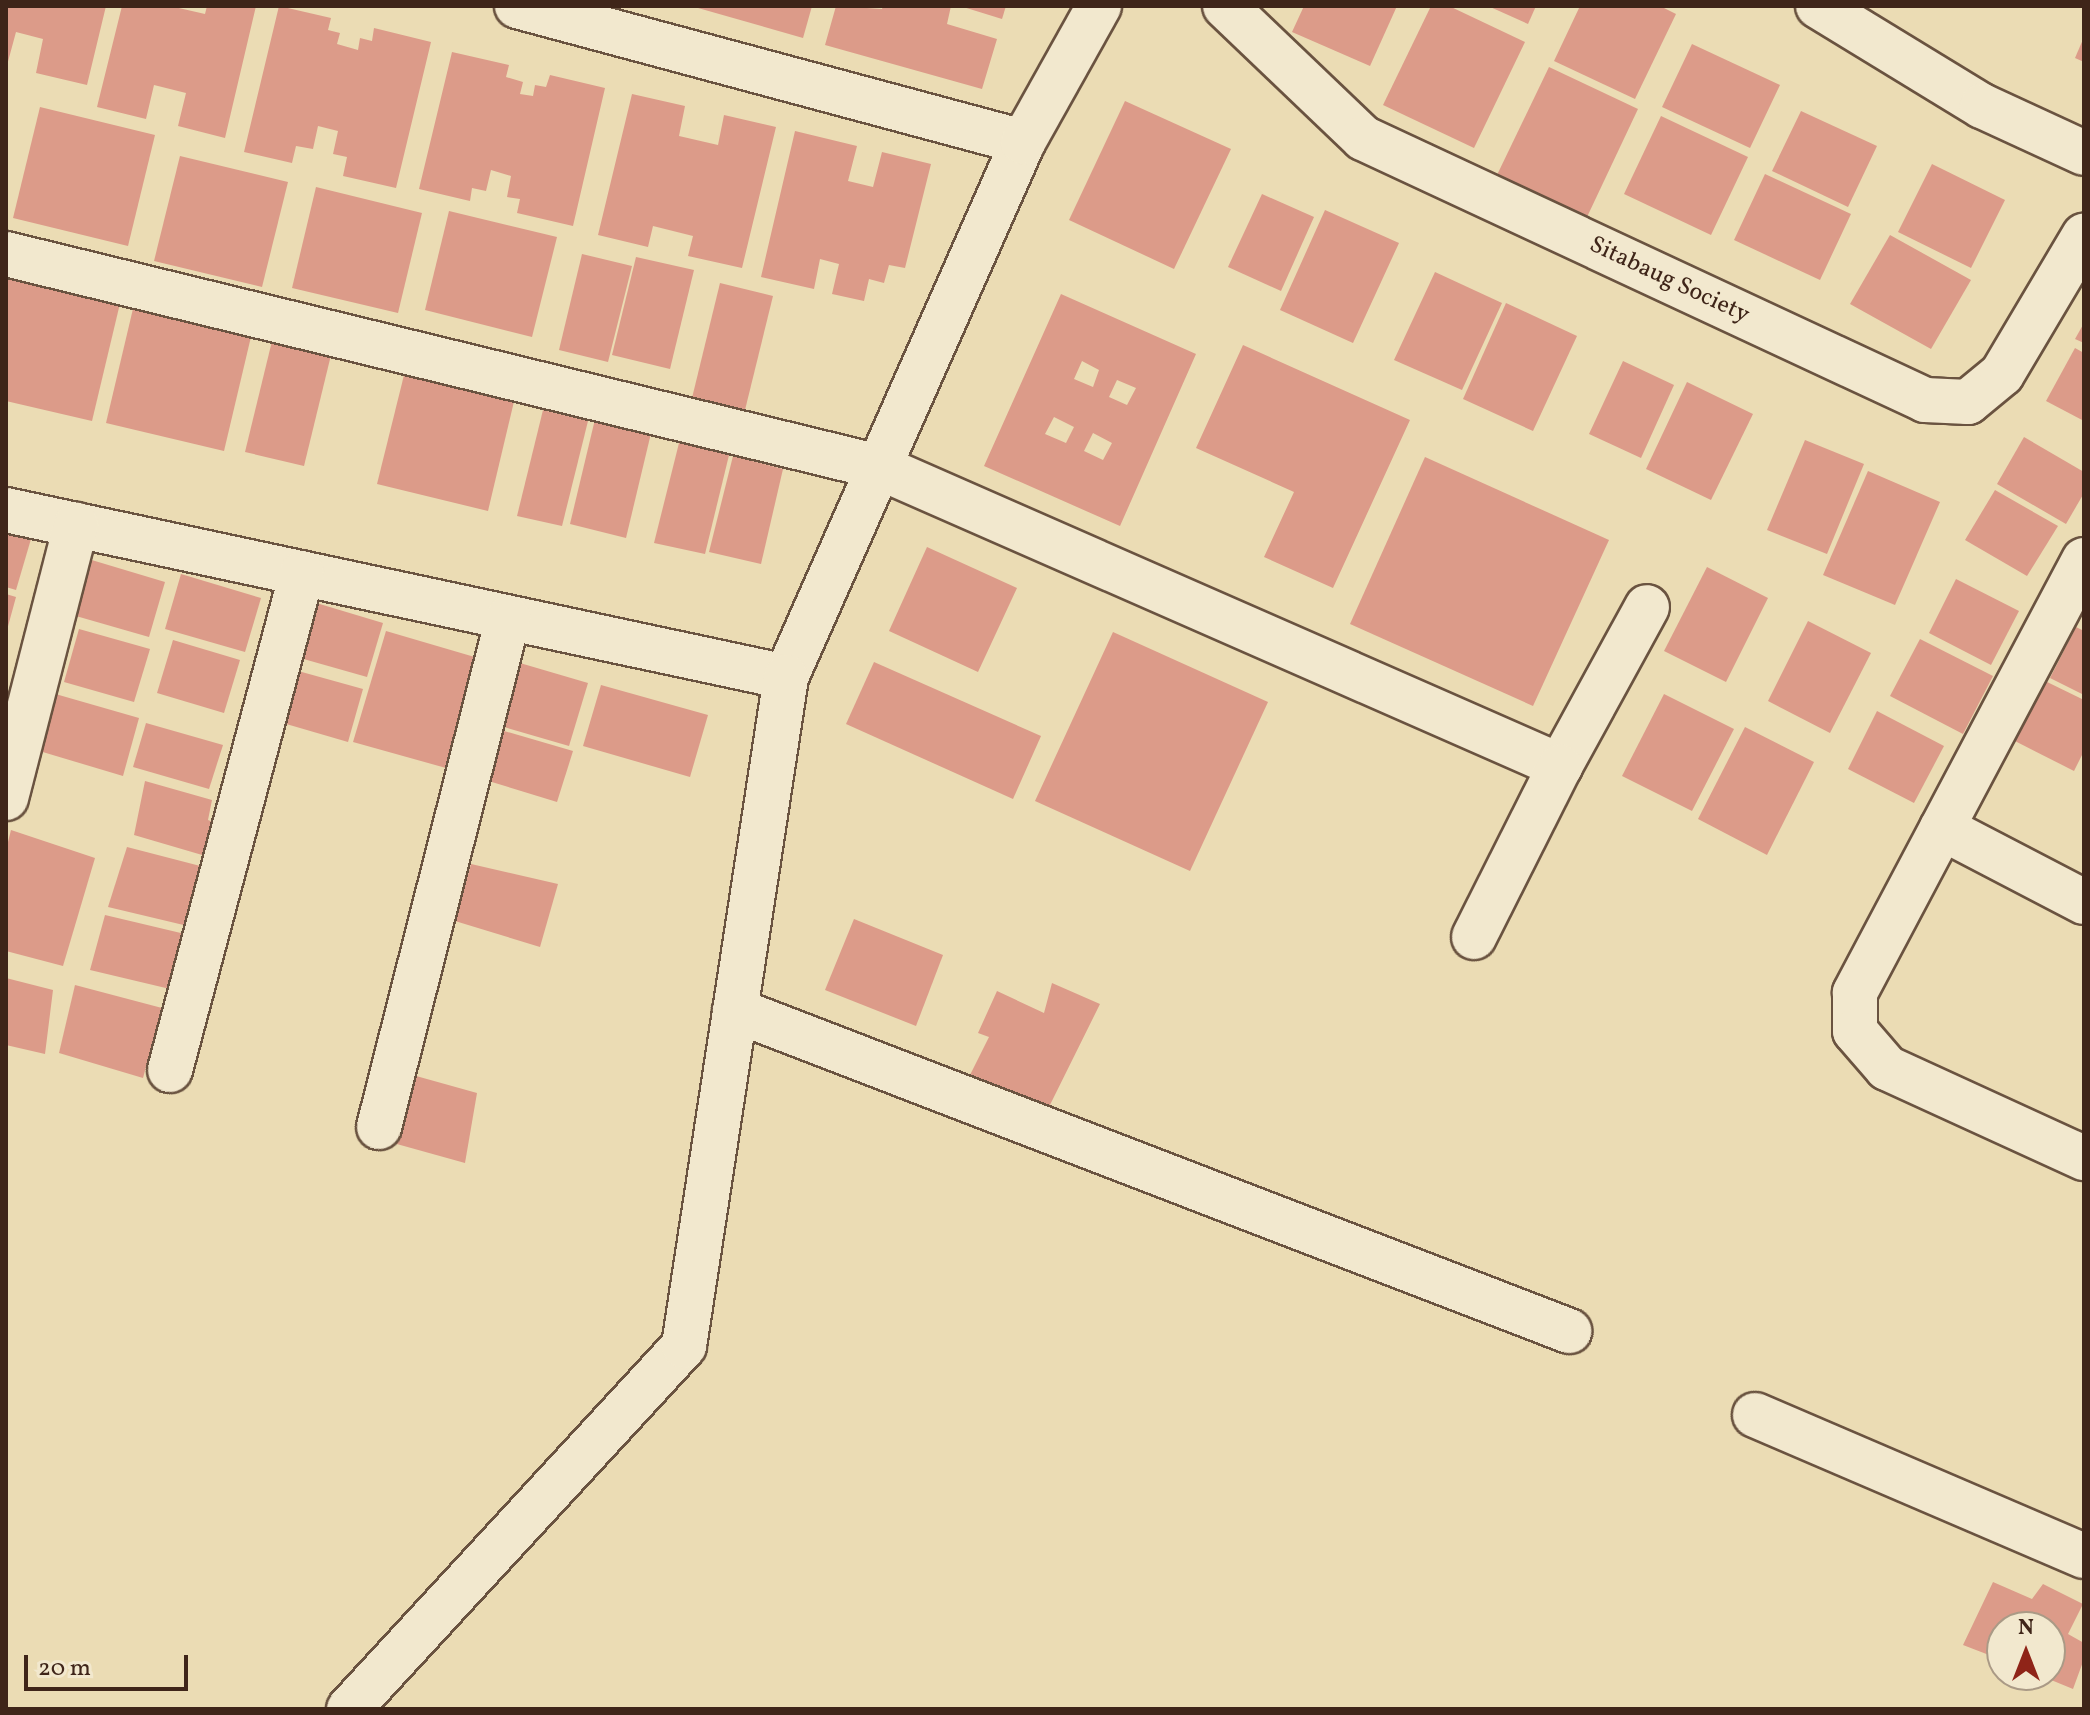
<!DOCTYPE html>
<style>
body{margin:0}
#map{position:relative;width:2090px;height:1715px;overflow:hidden;background:#ebdcb4;font-family:Vollkorn,serif}
div>[style]{position:absolute}
.building>*{inset:0;background:#dc9b89}
.roads{filter:drop-shadow(2px 0 #6a5340) drop-shadow(-2px 0 #6a5340) drop-shadow(0 2px #6a5340) drop-shadow(0 -2px #6a5340)}
.minor>*{height:44px;margin:-22px;padding:0 22px;transform-origin:22px;border-radius:22px;background:#f2e8ce}
.tertiary>*{height:44px;margin:-22px;padding:0 22px;transform-origin:22px;border-radius:22px;background:#f2e8ce}
span{translate:-50% -50%;white-space:nowrap;text-align:center;line-height:1.15;-webkit-text-stroke:6px #f2e8ce;paint-order:stroke}
.street-label{font-size:24px;color:#3f2519}
.frame{position:absolute;inset:0;border:8px solid #3f2519;pointer-events:none}
.north{position:absolute;left:1986px;top:1611px;width:80px;height:80px;box-sizing:border-box;background:#f2e8ce;border:2px solid #aa9a86;border-radius:50%;rotate:0deg;font-size:22px;font-weight:700;line-height:32px;text-align:center;color:#3f2519}
.north::after{content:'';display:block;margin:auto;width:28px;height:36px;background:#8f2418;clip-path:polygon(50% 0,100% 100%,50% 72%,0 100%)}
.scale{position:absolute;left:24px;top:1655px;width:164px;height:36px;box-sizing:border-box;border:4px solid #3f2519;border-top:0;padding-left:10px;font-size:24px;line-height:28px;white-space:nowrap;color:#3f2519;-webkit-text-stroke:6px #f2e8ce;paint-order:stroke}
</style>
<div id="map">
<div class="building">
<i style="clip-path:polygon(6px 6px,106px 6px,87px 85px,36px 73px,43px 39px,16px 32px,6px 69px)"></i>
<i style="clip-path:polygon(122px 6px,170px 6px,205px 14px,207px 6px,256px 6px,225px 138px,178px 126px,186px 93px,154px 85px,146px 119px,97px 107px)"></i>
<i style="clip-path:polygon(279px 6px,331px 18px,328px 30px,340px 33px,337px 44px,358px 50px,360px 38px,372px 41px,374px 28px,431px 42px,396px 188px,343px 176px,347px 157px,333px 154px,338px 131px,318px 126px,313px 149px,296px 146px,292px 163px,244px 152px)"></i>
<i style="clip-path:polygon(691px 6px,812px 6px,803px 38px)"></i>
<i style="clip-path:polygon(836px 6px,882px 9px,883px 6px,951px 6px,947px 24px,997px 39px,982px 89px,825px 45px)"></i>
<i style="clip-path:polygon(960px 6px,1006px 6px,1002px 19px)"></i>
<i style="clip-path:polygon(1304px 6px,1397px 6px,1370px 66px,1292px 32px)"></i>
<i style="clip-path:polygon(1431px 6px,1449px 6px,1525px 42px,1474px 148px,1383px 105px)"></i>
<i style="clip-path:polygon(1488px 6px,1536px 6px,1528px 24px)"></i>
<i style="clip-path:polygon(1580px 6px,1660px 6px,1676px 14px,1635px 99px,1554px 61px)"></i>
<i style="clip-path:polygon(2084px 37px,2084px 62px,2075px 58px)"></i>
<i style="clip-path:polygon(1692px 44px,1780px 85px,1750px 148px,1662px 107px)"></i>
<i style="clip-path:polygon(452px 52px,509px 65px,506px 77px,523px 82px,520px 94px,533px 96px,535px 85px,546px 87px,550px 75px,605px 88px,573px 226px,517px 213px,520px 199px,507px 197px,511px 176px,491px 170px,486px 191px,472px 188px,470px 201px,419px 189px)"></i>
<i style="clip-path:polygon(1549px 67px,1638px 109px,1587px 217px,1497px 175px)"></i>
<i style="clip-path:polygon(632px 94px,685px 106px,679px 136px,718px 145px,724px 115px,776px 127px,742px 268px,688px 256px,693px 236px,653px 226px,648px 247px,598px 235px)"></i>
<i style="clip-path:polygon(1125px 101px,1231px 149px,1174px 269px,1069px 220px)"></i>
<i style="clip-path:polygon(40px 107px,155px 135px,128px 246px,13px 218px)"></i>
<i style="clip-path:polygon(1801px 111px,1877px 146px,1848px 207px,1772px 171px)"></i>
<i style="clip-path:polygon(1661px 116px,1748px 157px,1711px 235px,1624px 194px)"></i>
<i style="clip-path:polygon(795px 131px,857px 146px,848px 181px,873px 187px,882px 152px,931px 164px,905px 268px,889px 265px,884px 283px,869px 279px,864px 301px,832px 294px,839px 264px,820px 259px,814px 289px,761px 277px)"></i>
<i style="clip-path:polygon(180px 156px,288px 182px,262px 287px,154px 261px)"></i>
<i style="clip-path:polygon(1932px 164px,2005px 200px,1971px 268px,1898px 232px)"></i>
<i style="clip-path:polygon(1765px 174px,1851px 214px,1820px 280px,1734px 240px)"></i>
<i style="clip-path:polygon(316px 187px,422px 213px,398px 313px,292px 288px)"></i>
<i style="clip-path:polygon(1262px 194px,1314px 217px,1281px 291px,1228px 267px)"></i>
<i style="clip-path:polygon(1325px 210px,1399px 243px,1353px 343px,1280px 310px)"></i>
<i style="clip-path:polygon(449px 211px,557px 237px,532px 337px,425px 310px)"></i>
<i style="clip-path:polygon(1890px 235px,1971px 280px,1931px 349px,1850px 304px)"></i>
<i style="clip-path:polygon(582px 254px,632px 266px,608px 362px,559px 350px)"></i>
<i style="clip-path:polygon(636px 257px,694px 270px,670px 369px,612px 355px)"></i>
<i style="clip-path:polygon(6px 267px,122px 295px,92px 421px,6px 401px)"></i>
<i style="clip-path:polygon(1435px 272px,1502px 303px,1462px 390px,1394px 360px)"></i>
<i style="clip-path:polygon(720px 283px,773px 296px,745px 410px,692px 398px)"></i>
<i style="clip-path:polygon(evenodd,1061px 294px,1196px 354px,1120px 526px,984px 466px,1061px 294px,1082px 361px,1099px 370px,1093px 387px,1074px 379px,1082px 361px,1061px 294px,1117px 380px,1136px 388px,1127px 405px,1109px 397px,1117px 380px,1061px 294px,1054px 417px,1074px 427px,1066px 443px,1045px 434px,1054px 417px,1061px 294px,1093px 433px,1112px 443px,1103px 460px,1084px 451px,1093px 433px)"></i>
<i style="clip-path:polygon(136px 296px,254px 324px,224px 451px,106px 423px)"></i>
<i style="clip-path:polygon(1506px 303px,1577px 336px,1533px 431px,1463px 399px)"></i>
<i style="clip-path:polygon(2084px 323px,2084px 343px,2075px 339px)"></i>
<i style="clip-path:polygon(272px 341px,331px 355px,304px 466px,245px 452px)"></i>
<i style="clip-path:polygon(1243px 345px,1410px 420px,1333px 588px,1264px 557px,1294px 492px,1196px 448px)"></i>
<i style="clip-path:polygon(2075px 348px,2084px 353px,2084px 421px,2046px 401px)"></i>
<i style="clip-path:polygon(1623px 361px,1674px 385px,1641px 458px,1589px 434px)"></i>
<i style="clip-path:polygon(406px 367px,516px 393px,488px 511px,377px 484px)"></i>
<i style="clip-path:polygon(1687px 382px,1753px 414px,1711px 500px,1646px 469px)"></i>
<i style="clip-path:polygon(543px 410px,588px 421px,562px 526px,517px 516px)"></i>
<i style="clip-path:polygon(596px 415px,652px 429px,626px 538px,570px 524px)"></i>
<i style="clip-path:polygon(2024px 437px,2084px 472px,2084px 493px,2066px 524px,1997px 484px)"></i>
<i style="clip-path:polygon(680px 439px,730px 451px,705px 554px,654px 543px)"></i>
<i style="clip-path:polygon(1805px 440px,1864px 464px,1827px 554px,1767px 530px)"></i>
<i style="clip-path:polygon(733px 456px,783px 469px,761px 564px,709px 552px)"></i>
<i style="clip-path:polygon(1425px 457px,1609px 540px,1533px 706px,1350px 624px)"></i>
<i style="clip-path:polygon(1868px 471px,1940px 502px,1895px 605px,1823px 575px)"></i>
<i style="clip-path:polygon(1995px 490px,2058px 526px,2027px 576px,1965px 540px)"></i>
<i style="clip-path:polygon(6px 531px,31px 539px,16px 590px,6px 587px)"></i>
<i style="clip-path:polygon(927px 547px,1017px 588px,978px 672px,889px 631px)"></i>
<i style="clip-path:polygon(85px 558px,165px 582px,149px 637px,69px 614px)"></i>
<i style="clip-path:polygon(1707px 567px,1768px 598px,1726px 682px,1664px 651px)"></i>
<i style="clip-path:polygon(181px 574px,261px 598px,245px 652px,165px 629px)"></i>
<i style="clip-path:polygon(1956px 579px,2019px 611px,1991px 665px,1929px 633px)"></i>
<i style="clip-path:polygon(6px 594px,16px 597px,7px 630px,6px 630px)"></i>
<i style="clip-path:polygon(303px 599px,383px 623px,367px 677px,286px 654px)"></i>
<i style="clip-path:polygon(1808px 621px,1871px 653px,1830px 733px,1768px 701px)"></i>
<i style="clip-path:polygon(2076px 627px,2084px 631px,2084px 695px,2050px 678px)"></i>
<i style="clip-path:polygon(79px 629px,150px 649px,134px 702px,64px 682px)"></i>
<i style="clip-path:polygon(386px 631px,478px 658px,446px 768px,353px 742px)"></i>
<i style="clip-path:polygon(1113px 632px,1268px 702px,1190px 871px,1035px 801px)"></i>
<i style="clip-path:polygon(1920px 639px,1993px 676px,1963px 734px,1890px 696px)"></i>
<i style="clip-path:polygon(173px 640px,240px 660px,224px 713px,157px 693px)"></i>
<i style="clip-path:polygon(506px 659px,588px 683px,569px 746px,487px 722px)"></i>
<i style="clip-path:polygon(874px 662px,1041px 736px,1013px 799px,846px 724px)"></i>
<i style="clip-path:polygon(291px 669px,363px 689px,348px 742px,276px 721px)"></i>
<i style="clip-path:polygon(2043px 680px,2084px 700px,2084px 751px,2074px 771px,2013px 740px)"></i>
<i style="clip-path:polygon(601px 685px,708px 715px,690px 777px,583px 746px)"></i>
<i style="clip-path:polygon(52px 693px,139px 718px,123px 776px,36px 750px)"></i>
<i style="clip-path:polygon(1664px 694px,1734px 729px,1692px 811px,1622px 776px)"></i>
<i style="clip-path:polygon(1877px 711px,1944px 746px,1914px 803px,1848px 769px)"></i>
<i style="clip-path:polygon(146px 723px,223px 745px,209px 789px,133px 767px)"></i>
<i style="clip-path:polygon(487px 726px,573px 751px,557px 802px,472px 776px)"></i>
<i style="clip-path:polygon(1745px 727px,1814px 762px,1767px 855px,1698px 819px)"></i>
<i style="clip-path:polygon(145px 781px,212px 800px,208px 820px,218px 824px,209px 857px,134px 835px)"></i>
<i style="clip-path:polygon(11px 830px,95px 858px,63px 966px,6px 951px,6px 850px)"></i>
<i style="clip-path:polygon(127px 847px,208px 868px,192px 927px,108px 907px)"></i>
<i style="clip-path:polygon(471px 864px,558px 884px,540px 947px,455px 921px)"></i>
<i style="clip-path:polygon(105px 915px,185px 934px,170px 989px,90px 970px)"></i>
<i style="clip-path:polygon(854px 919px,943px 955px,916px 1026px,825px 990px)"></i>
<i style="clip-path:polygon(6px 978px,53px 990px,45px 1054px,6px 1045px)"></i>
<i style="clip-path:polygon(1052px 983px,1100px 1004px,1045px 1115px,969px 1077px,989px 1037px,978px 1033px,997px 991px,1044px 1013px)"></i>
<i style="clip-path:polygon(75px 985px,162px 1008px,143px 1078px,59px 1053px)"></i>
<i style="clip-path:polygon(409px 1074px,477px 1093px,465px 1163px,386px 1141px)"></i>
<i style="clip-path:polygon(1993px 1582px,2032px 1599px,2043px 1584px,2083px 1604px,2068px 1634px,2084px 1643px,2084px 1659px,2073px 1689px,2039px 1675px,2050px 1675px,2050px 1627px,2002px 1627px,2002px 1660px,1963px 1645px)"></i>
</div>
<div class="roads">
<div class="minor">
<i style="left:517px;top:6px;width:524px;rotate:15.04deg"></i>
<i style="left:1225px;top:6px;width:191px;rotate:43.7deg"></i>
<i style="left:1363px;top:138px;width:620px;rotate:24.99deg"></i>
<i style="left:1925px;top:400px;width:43px;rotate:2.7deg"></i>
<i style="left:1968px;top:402px;width:44px;rotate:-39.5deg"></i>
<i style="left:2002px;top:374px;width:161px;rotate:-59.3deg"></i>
<i style="left:6px;top:254px;width:899px;rotate:13.71deg"></i>
<i style="left:879px;top:467px;width:744px;rotate:23.7deg"></i>
<i style="left:1560px;top:766px;width:181px;rotate:-61.3deg"></i>
<i style="left:6px;top:510px;width:798px;rotate:12.08deg"></i>
<i style="left:786px;top:677px;width:585px;rotate:-66.11deg"></i>
<i style="left:1023px;top:142px;width:156px;rotate:-60.8deg"></i>
<i style="left:2084px;top:560px;width:490px;rotate:117.9deg"></i>
<i style="left:1855px;top:993px;width:38px;rotate:90deg"></i>
<i style="left:1855px;top:1031px;width:49px;rotate:49.1deg"></i>
<i style="left:1887px;top:1068px;width:217px;rotate:24.6deg"></i>
<i style="left:6px;top:798px;width:282px;rotate:-75.6deg"></i>
<i style="left:1942px;top:828px;width:160px;rotate:27.5deg"></i>
<i style="left:1474px;top:937px;width:191px;rotate:-63.3deg"></i>
<i style="left:735px;top:1010px;width:894px;rotate:21.05deg"></i>
<i style="left:170px;top:1070px;width:514px;rotate:-75.13deg"></i>
<i style="left:379px;top:1127px;width:525px;rotate:-75.78deg"></i>
<i style="left:1755px;top:1415px;width:358px;rotate:23.2deg"></i>
<i style="left:349px;top:1709px;width:494px;rotate:-47.3deg"></i>
<i style="left:684px;top:1346px;width:677px;rotate:-81.33deg"></i>
</div>
<div class="tertiary">
<i style="left:1818px;top:6px;width:192px;rotate:31.4deg"></i>
<i style="left:1982px;top:106px;width:112px;rotate:24.7deg"></i>
</div>
</div>
<div class="street-label">
<span style="left:1669px;top:281px;rotate:25deg">Sitabaug Society</span>
</div>
<div class="frame"></div>
<div class="north">N</div>
<div class="scale">20 m</div>
</div>
